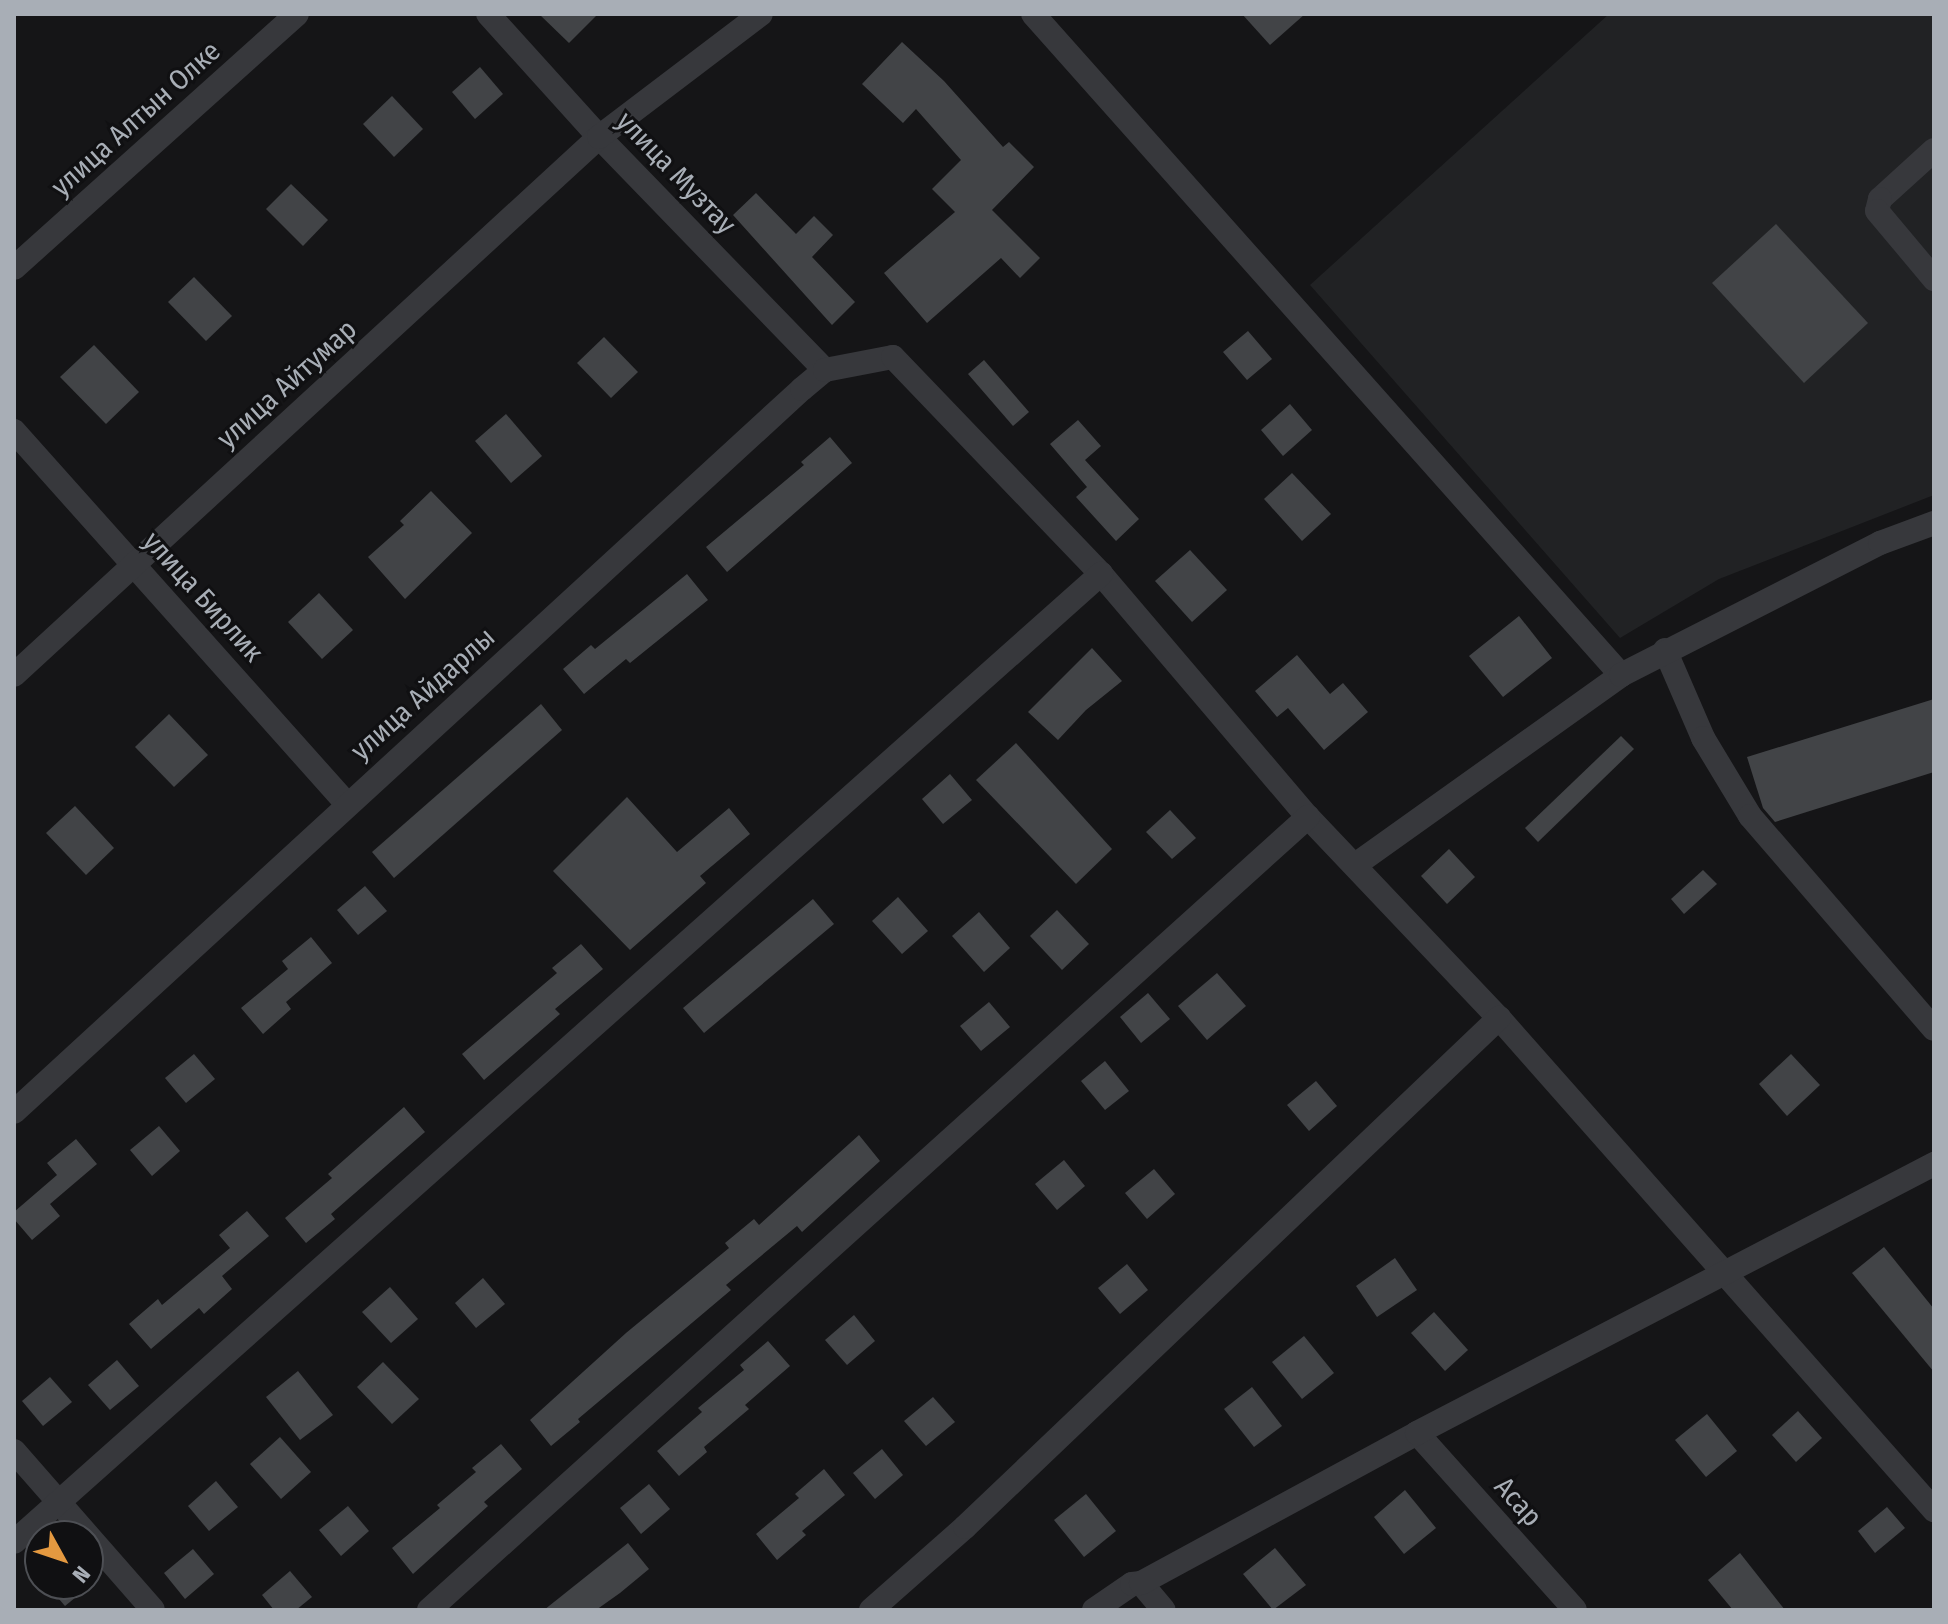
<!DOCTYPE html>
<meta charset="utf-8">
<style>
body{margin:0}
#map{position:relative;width:1948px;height:1624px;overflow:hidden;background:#151517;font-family:"Fira Sans Condensed",sans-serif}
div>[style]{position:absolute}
.built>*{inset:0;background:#212224}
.building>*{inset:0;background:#424447}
.minor>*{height:24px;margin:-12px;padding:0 12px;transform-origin:12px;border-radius:12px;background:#37383c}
span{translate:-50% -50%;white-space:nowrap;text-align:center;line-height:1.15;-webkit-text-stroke:6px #101012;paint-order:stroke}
.street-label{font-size:28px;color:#a8aeb6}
.frame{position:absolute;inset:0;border:16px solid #a8aeb6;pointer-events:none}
.north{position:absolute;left:24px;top:1520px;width:80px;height:80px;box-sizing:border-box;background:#101012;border:2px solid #4d4f54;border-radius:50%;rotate:130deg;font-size:22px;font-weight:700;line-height:32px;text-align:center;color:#a8aeb6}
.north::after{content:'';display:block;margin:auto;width:28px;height:36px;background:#e49940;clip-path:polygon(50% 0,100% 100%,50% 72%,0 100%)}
</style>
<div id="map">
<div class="built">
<i style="clip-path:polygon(1609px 14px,1934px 14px,1934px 495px,1719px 579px,1620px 638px,1310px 285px)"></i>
</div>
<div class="building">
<i style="clip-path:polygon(539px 14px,598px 14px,569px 43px)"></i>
<i style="clip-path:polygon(1242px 14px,1305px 14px,1270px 45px)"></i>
<i style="clip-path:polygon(902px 42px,944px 81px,1003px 147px,1009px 142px,1034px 167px,992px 210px,1040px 258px,1020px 278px,1001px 258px,927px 323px,884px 273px,955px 212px,932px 189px,961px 160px,916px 109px,903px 123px,862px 84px)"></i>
<i style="clip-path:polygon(480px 67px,503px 94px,475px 119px,452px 92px)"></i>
<i style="clip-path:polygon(392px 96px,423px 129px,394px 157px,363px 124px)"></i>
<i style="clip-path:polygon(291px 184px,328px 220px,303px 246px,266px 209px)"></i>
<i style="clip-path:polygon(756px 193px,796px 234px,814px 216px,833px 235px,812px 257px,855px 302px,832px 325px,733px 215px)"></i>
<i style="clip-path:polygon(1776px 224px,1868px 323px,1804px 383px,1712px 283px)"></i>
<i style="clip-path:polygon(194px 277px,232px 316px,206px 341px,168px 302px)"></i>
<i style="clip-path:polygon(1248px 331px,1272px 359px,1247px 380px,1223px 352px)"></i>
<i style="clip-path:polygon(604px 337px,638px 372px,611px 398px,577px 363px)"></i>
<i style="clip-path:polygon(94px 345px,139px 392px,106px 424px,60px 377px)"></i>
<i style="clip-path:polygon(984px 360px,1029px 412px,1013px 426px,968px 374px)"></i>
<i style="clip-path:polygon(1290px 404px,1312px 430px,1283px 456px,1261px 430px)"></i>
<i style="clip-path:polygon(506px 414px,542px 456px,511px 483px,475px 441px)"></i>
<i style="clip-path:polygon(1078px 420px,1101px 446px,1085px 460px,1139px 519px,1116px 541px,1076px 497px,1087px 487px,1050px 444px)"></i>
<i style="clip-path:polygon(830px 437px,852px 463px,727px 572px,706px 547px,804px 465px,801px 462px)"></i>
<i style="clip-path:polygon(1292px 473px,1331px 514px,1302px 541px,1264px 499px)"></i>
<i style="clip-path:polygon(431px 491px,472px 533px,405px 599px,368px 557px,404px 525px,400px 521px)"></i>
<i style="clip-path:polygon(1190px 550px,1227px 590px,1192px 622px,1155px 581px)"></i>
<i style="clip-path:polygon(687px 574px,708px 600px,630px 663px,626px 659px,584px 694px,563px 669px,591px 645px,595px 649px)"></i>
<i style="clip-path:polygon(319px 593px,353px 630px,322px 659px,288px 622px)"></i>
<i style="clip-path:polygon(1519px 616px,1552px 658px,1503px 697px,1469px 656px)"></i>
<i style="clip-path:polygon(1092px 648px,1122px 681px,1086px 710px,1058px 740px,1028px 712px)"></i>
<i style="clip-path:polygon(1297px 655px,1330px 694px,1343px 683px,1368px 712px,1324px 750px,1288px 708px,1277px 717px,1255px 691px)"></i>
<i style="clip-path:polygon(1934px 699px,1934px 772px,1775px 822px,1763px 808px,1747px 757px)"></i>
<i style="clip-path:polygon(541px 704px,562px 730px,394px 878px,372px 852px)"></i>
<i style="clip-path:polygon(169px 714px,208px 755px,174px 787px,135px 747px)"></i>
<i style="clip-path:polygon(1621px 736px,1634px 749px,1538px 842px,1525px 828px)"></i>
<i style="clip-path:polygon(1016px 743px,1112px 849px,1076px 884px,976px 780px)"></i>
<i style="clip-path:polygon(950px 774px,972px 800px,943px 824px,922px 799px)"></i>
<i style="clip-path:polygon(627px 797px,677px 852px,729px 808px,750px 834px,700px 876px,706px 883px,630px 950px,553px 871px)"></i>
<i style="clip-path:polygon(75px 806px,114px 848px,86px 875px,46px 833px)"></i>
<i style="clip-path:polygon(1170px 810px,1196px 838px,1172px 859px,1146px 832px)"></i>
<i style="clip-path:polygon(1449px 849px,1475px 877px,1447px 904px,1421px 876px)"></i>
<i style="clip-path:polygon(1703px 870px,1717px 884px,1684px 914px,1671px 899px)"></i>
<i style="clip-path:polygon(365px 886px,387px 911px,358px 935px,337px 910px)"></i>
<i style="clip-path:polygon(898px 897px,928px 931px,902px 954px,872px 921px)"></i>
<i style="clip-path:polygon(813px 899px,834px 924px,704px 1033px,683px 1008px)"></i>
<i style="clip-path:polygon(1057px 910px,1089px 944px,1062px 970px,1030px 936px)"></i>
<i style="clip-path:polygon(979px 912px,1010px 948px,984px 972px,952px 936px)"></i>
<i style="clip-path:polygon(311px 937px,332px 963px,286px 1002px,291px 1009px,263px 1034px,241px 1008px,288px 969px,282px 961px)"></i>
<i style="clip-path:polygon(581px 944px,603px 969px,555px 1009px,560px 1014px,484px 1080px,462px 1054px,557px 973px,552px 968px)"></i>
<i style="clip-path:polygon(1217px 973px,1246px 1006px,1207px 1040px,1178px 1006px)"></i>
<i style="clip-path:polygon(1148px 993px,1170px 1019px,1141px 1043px,1120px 1017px)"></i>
<i style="clip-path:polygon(989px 1002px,1010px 1027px,981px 1051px,960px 1026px)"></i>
<i style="clip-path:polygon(194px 1054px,215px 1079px,186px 1103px,165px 1078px)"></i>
<i style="clip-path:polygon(1791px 1054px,1820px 1085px,1787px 1116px,1759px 1084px)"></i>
<i style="clip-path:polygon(1105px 1061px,1129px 1091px,1105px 1110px,1081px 1081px)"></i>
<i style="clip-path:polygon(1316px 1081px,1337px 1106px,1309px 1131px,1287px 1105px)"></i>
<i style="clip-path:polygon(404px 1107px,425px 1132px,331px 1214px,335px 1219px,306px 1243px,285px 1218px,332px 1178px,328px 1174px)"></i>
<i style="clip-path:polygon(159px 1126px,180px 1151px,152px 1176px,130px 1150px)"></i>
<i style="clip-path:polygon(859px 1135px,880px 1161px,802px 1232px,797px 1226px,726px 1285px,731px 1290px,578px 1419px,580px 1422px,551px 1446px,530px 1420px,626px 1333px,729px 1248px,725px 1243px,754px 1219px,759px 1225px)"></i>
<i style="clip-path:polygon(76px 1139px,97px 1164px,50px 1204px,60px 1216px,32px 1240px,14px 1219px,14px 1212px,57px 1175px,47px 1163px)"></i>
<i style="clip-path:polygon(1064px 1160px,1085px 1186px,1057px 1210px,1035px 1184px)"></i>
<i style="clip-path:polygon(1154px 1169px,1175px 1194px,1147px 1219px,1125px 1193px)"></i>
<i style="clip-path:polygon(247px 1211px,269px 1236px,222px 1276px,232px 1289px,204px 1314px,199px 1308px,151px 1349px,129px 1324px,158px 1299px,162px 1305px,230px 1248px,219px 1235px)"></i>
<i style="clip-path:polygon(1884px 1247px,1934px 1309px,1934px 1372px,1852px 1273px)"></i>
<i style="clip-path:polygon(1395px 1258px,1417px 1290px,1377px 1317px,1356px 1286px)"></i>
<i style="clip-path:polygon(1127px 1264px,1148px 1290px,1120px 1314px,1098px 1288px)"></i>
<i style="clip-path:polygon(483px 1278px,505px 1304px,476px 1328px,455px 1303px)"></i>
<i style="clip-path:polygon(390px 1287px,418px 1319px,391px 1343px,362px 1312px)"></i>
<i style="clip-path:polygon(1434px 1312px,1468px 1350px,1445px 1371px,1411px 1333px)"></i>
<i style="clip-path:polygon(854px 1315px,875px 1341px,847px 1365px,825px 1340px)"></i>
<i style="clip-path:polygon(1304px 1336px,1334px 1373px,1302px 1399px,1272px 1362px)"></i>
<i style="clip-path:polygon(768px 1341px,790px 1366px,745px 1405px,749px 1409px,704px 1447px,707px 1452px,679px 1476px,657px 1451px,702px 1412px,698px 1408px,744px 1370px,740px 1365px)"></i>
<i style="clip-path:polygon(117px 1360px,139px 1386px,110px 1410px,88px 1385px)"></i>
<i style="clip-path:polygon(383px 1362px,419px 1399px,392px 1424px,357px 1387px)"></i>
<i style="clip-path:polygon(298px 1371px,333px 1415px,300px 1440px,266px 1397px)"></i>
<i style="clip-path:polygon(50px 1377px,72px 1402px,43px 1426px,22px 1401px)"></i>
<i style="clip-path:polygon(1252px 1387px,1282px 1426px,1254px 1447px,1224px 1409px)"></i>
<i style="clip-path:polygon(933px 1397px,955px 1422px,926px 1446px,904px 1421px)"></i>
<i style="clip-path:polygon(1798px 1411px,1822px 1438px,1796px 1462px,1772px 1435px)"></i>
<i style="clip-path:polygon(1707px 1414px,1737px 1451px,1706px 1477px,1675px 1440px)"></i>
<i style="clip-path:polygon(280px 1437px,311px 1472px,281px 1499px,250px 1464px)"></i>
<i style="clip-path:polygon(501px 1444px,522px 1469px,484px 1502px,488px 1506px,413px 1574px,392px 1548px,440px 1508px,437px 1505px,476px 1472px,472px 1468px)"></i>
<i style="clip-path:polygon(882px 1449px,903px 1475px,875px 1499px,853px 1473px)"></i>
<i style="clip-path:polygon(824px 1469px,845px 1495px,802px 1531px,806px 1535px,777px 1560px,756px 1534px,799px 1498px,795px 1494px)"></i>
<i style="clip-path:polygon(216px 1481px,238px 1507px,209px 1531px,188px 1506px)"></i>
<i style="clip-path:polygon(649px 1484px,670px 1509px,641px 1534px,620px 1508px)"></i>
<i style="clip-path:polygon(1405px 1490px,1436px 1528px,1404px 1554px,1374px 1517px)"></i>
<i style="clip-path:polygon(1086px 1494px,1116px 1531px,1084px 1557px,1054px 1520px)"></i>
<i style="clip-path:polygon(348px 1506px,369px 1531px,341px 1556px,319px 1530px)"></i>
<i style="clip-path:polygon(1887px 1507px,1905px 1528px,1875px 1553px,1858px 1531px)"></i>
<i style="clip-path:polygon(628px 1543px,649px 1569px,620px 1593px,596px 1610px,544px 1610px)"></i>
<i style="clip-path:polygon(1275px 1548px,1306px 1585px,1273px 1610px,1243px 1574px)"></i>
<i style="clip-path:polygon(193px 1549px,214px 1574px,185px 1599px,164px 1573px)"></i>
<i style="clip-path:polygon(1740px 1553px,1785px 1610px,1733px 1610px,1708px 1580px)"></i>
<i style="clip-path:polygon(290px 1571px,312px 1597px,296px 1610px,274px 1610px,262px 1595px)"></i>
<i style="clip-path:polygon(46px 1584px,92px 1584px,65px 1606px)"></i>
</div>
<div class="minor">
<i style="left:488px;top:14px;width:166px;rotate:47.9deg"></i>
<i style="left:599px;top:137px;width:325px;rotate:45.9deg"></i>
<i style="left:1033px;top:14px;width:885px;rotate:48.34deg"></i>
<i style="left:1934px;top:150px;width:73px;rotate:137.8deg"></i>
<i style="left:1880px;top:199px;width:12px;rotate:104deg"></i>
<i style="left:1877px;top:211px;width:89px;rotate:50deg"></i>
<i style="left:14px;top:268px;width:380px;rotate:-41.9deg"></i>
<i style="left:14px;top:431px;width:500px;rotate:48.24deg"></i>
<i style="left:1665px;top:650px;width:96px;rotate:66.6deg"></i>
<i style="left:1703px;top:738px;width:91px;rotate:58.9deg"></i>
<i style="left:1750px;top:816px;width:281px;rotate:49.2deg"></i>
<i style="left:14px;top:675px;width:795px;rotate:-42.6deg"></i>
<i style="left:599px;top:137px;width:203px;rotate:-37.2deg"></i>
<i style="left:1355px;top:865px;width:327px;rotate:-35.5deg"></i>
<i style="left:1621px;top:675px;width:291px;rotate:-27deg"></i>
<i style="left:1880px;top:543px;width:58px;rotate:-20.3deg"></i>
<i style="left:14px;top:1112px;width:1069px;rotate:-42.54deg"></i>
<i style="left:802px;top:389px;width:30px;rotate:-40deg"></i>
<i style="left:825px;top:370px;width:69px;rotate:-10.8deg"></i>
<i style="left:893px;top:357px;width:301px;rotate:46.2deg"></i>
<i style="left:1101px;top:574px;width:319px;rotate:49.6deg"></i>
<i style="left:1308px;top:817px;width:277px;rotate:46.5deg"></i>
<i style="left:1499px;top:1018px;width:657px;rotate:48.52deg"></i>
<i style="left:1417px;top:1433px;width:237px;rotate:48.2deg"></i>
<i style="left:14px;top:1451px;width:211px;rotate:48.8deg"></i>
<i style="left:14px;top:1542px;width:1456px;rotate:-41.69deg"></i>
<i style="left:1141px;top:1583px;width:35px;rotate:50deg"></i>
<i style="left:429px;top:1610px;width:1184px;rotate:-42.06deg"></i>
<i style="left:871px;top:1610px;width:125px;rotate:-41.4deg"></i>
<i style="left:965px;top:1527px;width:738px;rotate:-43.63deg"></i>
<i style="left:1094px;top:1610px;width:46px;rotate:-34.4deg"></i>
<i style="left:1132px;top:1584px;width:9px;rotate:-6deg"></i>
<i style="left:1141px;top:1583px;width:314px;rotate:-28.5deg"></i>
<i style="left:1417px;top:1433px;width:583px;rotate:-27.49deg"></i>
</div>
<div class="street-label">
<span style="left:136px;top:119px;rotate:-42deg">улица Алтын Олке</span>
<span style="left:676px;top:173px;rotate:46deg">улица Музтау</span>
<span style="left:287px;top:384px;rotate:-42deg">улица Айтумар</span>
<span style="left:203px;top:597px;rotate:48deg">улица Бирлик</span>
<span style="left:423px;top:694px;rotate:-42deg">улица Айдарлы</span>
<span style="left:1518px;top:1502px;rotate:48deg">Асар</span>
</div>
<div class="frame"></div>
<div class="north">N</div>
</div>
